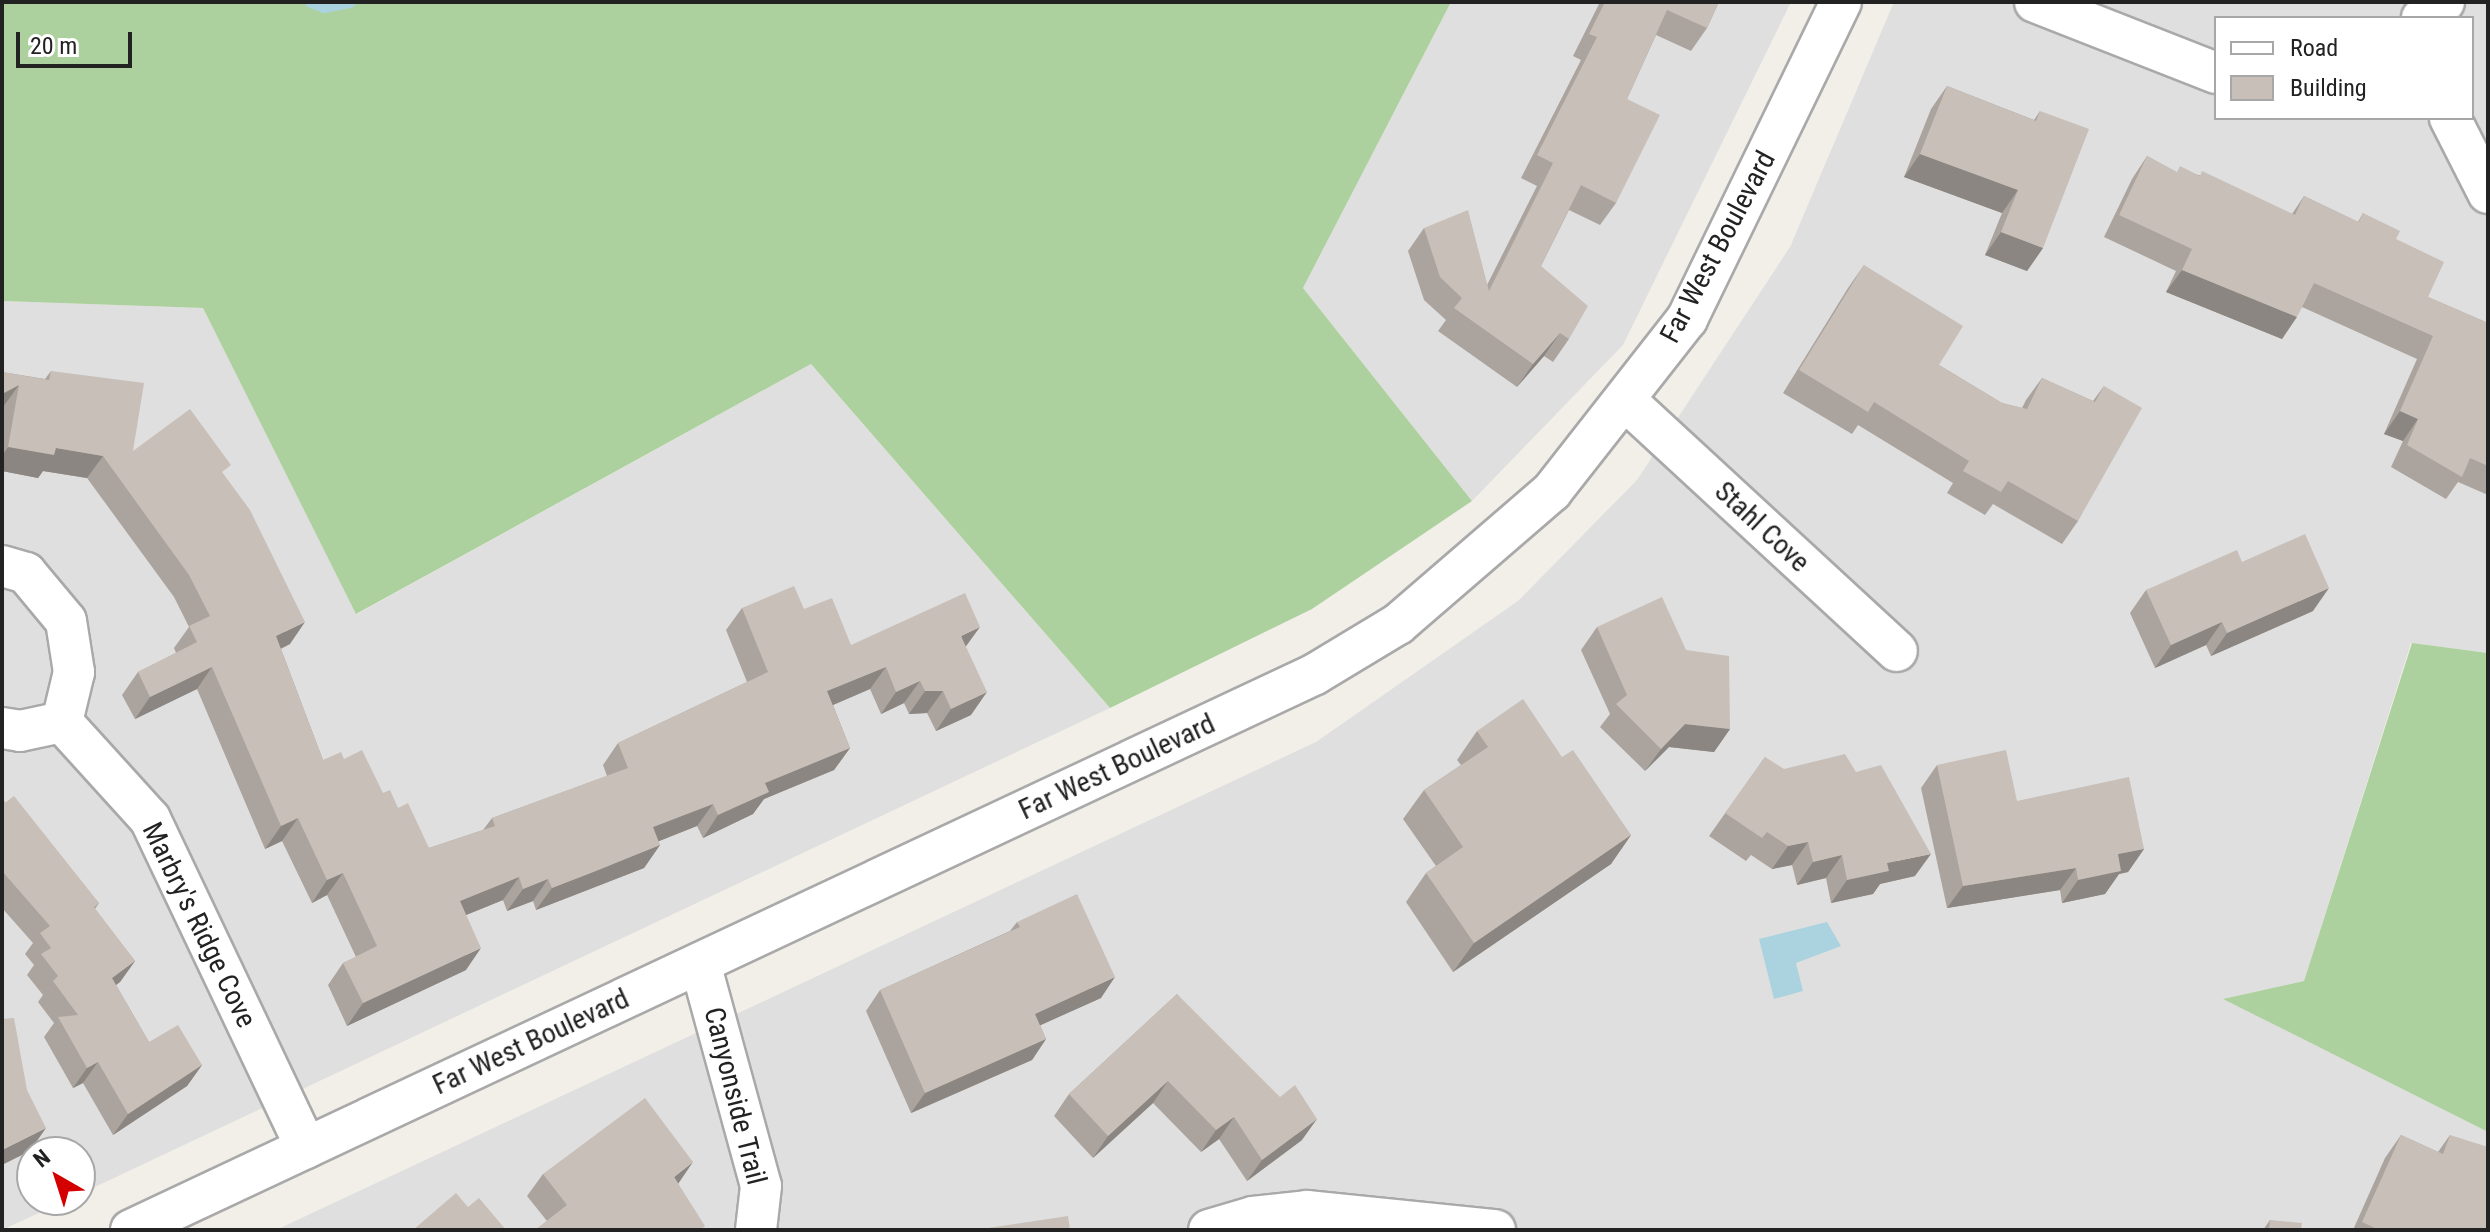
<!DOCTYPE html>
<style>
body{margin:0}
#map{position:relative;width:2490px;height:1232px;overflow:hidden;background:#f2efe9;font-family:"Roboto Condensed",sans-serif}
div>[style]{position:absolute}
.residential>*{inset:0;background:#e0dfdf}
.forest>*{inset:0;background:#add19e}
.water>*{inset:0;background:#aad3df}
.stream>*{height:12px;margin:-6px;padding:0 6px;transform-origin:6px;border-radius:6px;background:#aad3df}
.roads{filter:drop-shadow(2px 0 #a9a9a9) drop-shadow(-2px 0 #a9a9a9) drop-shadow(0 2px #a9a9a9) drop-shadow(0 -2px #a9a9a9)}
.minor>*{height:40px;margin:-20px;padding:0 20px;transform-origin:20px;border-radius:20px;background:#fff}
.wall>*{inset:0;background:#aba49e}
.shaded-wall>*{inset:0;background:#8b8681}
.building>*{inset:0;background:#c7bfb8}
span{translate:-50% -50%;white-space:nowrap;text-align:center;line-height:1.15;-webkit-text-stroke:6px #fff;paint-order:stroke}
.street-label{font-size:28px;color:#222}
.frame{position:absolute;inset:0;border:4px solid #222;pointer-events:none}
.legend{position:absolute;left:2214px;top:16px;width:260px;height:104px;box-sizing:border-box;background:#fff;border:2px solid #a7a7a7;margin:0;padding:10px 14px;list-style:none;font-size:24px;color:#222}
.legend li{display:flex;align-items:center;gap:16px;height:40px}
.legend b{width:40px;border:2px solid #a7a7a7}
.north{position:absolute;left:16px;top:1136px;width:80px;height:80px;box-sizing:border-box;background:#fff;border:2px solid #a7a7a7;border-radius:50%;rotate:321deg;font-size:22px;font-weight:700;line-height:32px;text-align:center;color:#222}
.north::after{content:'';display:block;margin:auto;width:28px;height:36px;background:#d40000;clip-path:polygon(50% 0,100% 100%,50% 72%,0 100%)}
.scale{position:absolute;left:16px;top:32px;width:116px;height:36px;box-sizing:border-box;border:4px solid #222;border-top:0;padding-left:10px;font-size:24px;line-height:28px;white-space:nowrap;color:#222;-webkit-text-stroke:6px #fff;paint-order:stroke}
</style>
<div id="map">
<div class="residential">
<i style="clip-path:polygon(1451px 2px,1791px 2px,1623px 345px,1472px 501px,1303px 288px)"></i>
<i style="clip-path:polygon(evenodd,1894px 2px,2488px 2px,2488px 653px,2411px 643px,2304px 981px,2224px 999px,2488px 1132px,2488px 1230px,276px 1230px,1316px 742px,1518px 601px,1637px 480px,1790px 247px,1894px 2px,2216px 18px,2472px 18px,2472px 118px,2216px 118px,2216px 18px)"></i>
<i style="clip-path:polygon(2px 301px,203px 308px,357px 614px,811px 364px,1110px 708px,80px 1194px,80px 1152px,32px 1152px,32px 1200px,67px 1200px,2px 1230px)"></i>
</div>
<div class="forest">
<i style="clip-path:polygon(2px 2px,1451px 2px,1303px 288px,1472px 501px,1312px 609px,1110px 708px,811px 364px,356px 614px,203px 308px,2px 301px)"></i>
<i style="clip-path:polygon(2412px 643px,2488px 653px,2488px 1132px,2223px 999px,2304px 981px)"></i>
</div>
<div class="water">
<i style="clip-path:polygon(1827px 922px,1841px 946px,1796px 963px,1803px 991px,1774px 999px,1759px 939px)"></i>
</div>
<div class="stream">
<i style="left:311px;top:2px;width:14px;rotate:21deg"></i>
<i style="left:324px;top:7px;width:26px;rotate:-11deg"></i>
</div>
<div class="roads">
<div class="minor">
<i style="left:2035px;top:2px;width:194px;rotate:21.4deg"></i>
<i style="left:2422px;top:18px;width:27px;rotate:-36deg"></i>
<i style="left:2450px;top:118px;width:84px;rotate:63.1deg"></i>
<i style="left:1627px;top:402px;width:367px;rotate:42.7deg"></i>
<i style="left:2px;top:566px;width:25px;rotate:16deg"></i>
<i style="left:26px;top:573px;width:62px;rotate:50.2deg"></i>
<i style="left:66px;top:621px;width:52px;rotate:81.1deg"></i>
<i style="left:74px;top:672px;width:51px;rotate:103.5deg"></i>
<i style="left:62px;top:722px;width:131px;rotate:47.8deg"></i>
<i style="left:150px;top:819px;width:364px;rotate:64.6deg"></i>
<i style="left:2px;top:728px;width:18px;rotate:9deg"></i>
<i style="left:20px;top:731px;width:43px;rotate:-12.1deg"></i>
<i style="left:700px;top:963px;width:231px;rotate:74.7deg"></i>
<i style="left:761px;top:1186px;width:44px;rotate:96.5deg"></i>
<i style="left:131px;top:1230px;width:1308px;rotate:-25.15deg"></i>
<i style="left:1315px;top:674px;width:97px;rotate:-31.1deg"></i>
<i style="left:1398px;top:624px;width:203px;rotate:-40.8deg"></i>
<i style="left:1552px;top:491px;width:219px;rotate:-51.9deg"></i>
<i style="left:1687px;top:319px;width:352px;rotate:-64.1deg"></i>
<i style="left:1209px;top:1230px;width:46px;rotate:-16.5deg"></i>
<i style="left:1253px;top:1217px;width:54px;rotate:-6.3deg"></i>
<i style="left:1307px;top:1211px;width:189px;rotate:5.8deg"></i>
</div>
</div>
<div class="wall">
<i style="clip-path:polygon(1600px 2px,1719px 2px,1707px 28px,1691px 51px,1656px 35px,1627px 99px,1616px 203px,1600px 225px,1569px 210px,1541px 266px,1569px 339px,1553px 362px,1544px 356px,1517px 387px,1438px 331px,1446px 320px,1424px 300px,1408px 251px,1424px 228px,1487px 285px,1537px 186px,1521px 178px,1581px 60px,1573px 56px)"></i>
<i style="clip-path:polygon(1947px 86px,2034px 120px,2040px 111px,2043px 248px,2027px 271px,1985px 255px,2002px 213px,1904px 177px,1931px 109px)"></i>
<i style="clip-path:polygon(2147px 156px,2176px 172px,2199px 175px,2292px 214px,2304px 196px,2358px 222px,2363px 213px,2396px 239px,2428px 297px,2488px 323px,2488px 495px,2458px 482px,2446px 499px,2391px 467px,2403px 441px,2384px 434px,2417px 359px,2302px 307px,2282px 339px,2166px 292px,2176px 271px,2104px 237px,2132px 179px)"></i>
<i style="clip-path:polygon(1864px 265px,1939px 365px,2002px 403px,2022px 408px,2026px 400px,2042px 378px,2093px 401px,2104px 386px,2078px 521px,2062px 544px,1993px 504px,1985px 515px,1947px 493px,1953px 483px,1858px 425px,1852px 434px,1783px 393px,1848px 288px)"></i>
<i style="clip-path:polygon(51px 371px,133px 451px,224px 475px,290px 644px,281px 649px,323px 760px,344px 759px,398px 808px,429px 848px,483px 830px,492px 818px,607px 776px,603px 765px,618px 743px,747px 682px,726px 630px,742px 608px,804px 609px,851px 645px,966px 647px,971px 715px,936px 731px,927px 713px,909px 714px,904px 703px,881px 714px,870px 689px,833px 705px,850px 748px,834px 770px,764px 799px,753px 814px,703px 838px,697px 826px,658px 841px,660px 845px,644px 868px,580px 893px,536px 910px,533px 901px,507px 911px,503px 900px,466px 915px,466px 970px,347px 1026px,328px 985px,343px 963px,356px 957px,327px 895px,312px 903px,282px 841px,265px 849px,197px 689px,135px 719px,122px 695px,138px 672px,176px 653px,174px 648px,189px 627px,174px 597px,87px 478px,43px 471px,38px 478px,2px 471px,2px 414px,3px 407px,2px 372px,45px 379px)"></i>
<i style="clip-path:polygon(2242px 562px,2313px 611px,2211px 656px,2206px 645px,2155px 668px,2130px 613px,2146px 590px)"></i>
<i style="clip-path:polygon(1597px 627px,1686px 650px,1730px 729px,1714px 752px,1669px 747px,1645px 771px,1600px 727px,1610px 714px,1581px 650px)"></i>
<i style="clip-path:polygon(1477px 731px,1562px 757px,1631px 835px,1611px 864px,1453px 972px,1406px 902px,1426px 873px,1436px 866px,1403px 819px,1424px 790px,1461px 765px,1457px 760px)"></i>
<i style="clip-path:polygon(1765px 757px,1915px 876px,1880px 884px,1873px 894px,1831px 903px,1826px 878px,1797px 885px,1792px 865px,1772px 869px,1751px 855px,1746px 861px,1709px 836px)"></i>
<i style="clip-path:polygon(1937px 765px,2017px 801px,2144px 849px,2128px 872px,2119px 874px,2105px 894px,2062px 903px,2060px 890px,1947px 908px,1921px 788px)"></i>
<i style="clip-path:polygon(2px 799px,99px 903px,95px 909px,135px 961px,120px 982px,116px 985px,149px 1042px,202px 1065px,187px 1086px,113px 1135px,83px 1083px,73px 1088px,44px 1037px,54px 1023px,38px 1002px,43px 995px,27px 975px,34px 965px,25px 954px,33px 943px,2px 908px)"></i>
<i style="clip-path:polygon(1017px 922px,1101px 998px,1040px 1025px,1046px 1039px,1032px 1060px,911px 1113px,866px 1011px,880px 990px,1010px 931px)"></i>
<i style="clip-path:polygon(1177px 994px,1302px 1140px,1247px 1181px,1219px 1139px,1201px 1152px,1153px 1103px,1093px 1158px,1054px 1116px,1069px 1094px)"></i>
<i style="clip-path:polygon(2401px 1135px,2438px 1152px,2450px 1135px,2488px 1230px,2353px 1230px,2385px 1158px)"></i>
<i style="clip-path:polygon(543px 1174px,678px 1184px,547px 1221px,527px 1196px)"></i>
<i style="clip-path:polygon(2270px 1220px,2301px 1230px,2263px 1230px)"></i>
</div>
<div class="shaded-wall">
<i style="clip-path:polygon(1920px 154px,2018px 190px,2002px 213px,1904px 177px)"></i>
<i style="clip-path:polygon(2001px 232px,2043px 248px,2027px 271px,1985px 255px)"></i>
<i style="clip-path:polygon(2182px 270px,2297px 317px,2282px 339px,2166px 292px)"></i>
<i style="clip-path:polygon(1560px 333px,1544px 356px,1517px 387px,1533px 364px)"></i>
<i style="clip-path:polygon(19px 385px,3px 407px,2px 408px,2px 394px)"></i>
<i style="clip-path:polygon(2400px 411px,2418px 419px,2403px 441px,2384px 434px)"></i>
<i style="clip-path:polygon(8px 447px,56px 448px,103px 456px,87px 478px,43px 471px,38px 478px,2px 471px,2px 456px)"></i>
<i style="clip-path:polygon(2329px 588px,2313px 611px,2211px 656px,2227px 633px)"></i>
<i style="clip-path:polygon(305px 622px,290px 644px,260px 658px,276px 636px)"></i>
<i style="clip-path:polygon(2222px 622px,2206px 645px,2155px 668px,2171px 645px)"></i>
<i style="clip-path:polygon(980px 627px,964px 649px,961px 636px)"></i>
<i style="clip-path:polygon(212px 667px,197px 689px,135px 719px,150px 697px)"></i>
<i style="clip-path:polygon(886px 667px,870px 689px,812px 714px,827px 691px)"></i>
<i style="clip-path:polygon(920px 681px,904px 703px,881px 714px,896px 692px)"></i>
<i style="clip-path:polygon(925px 691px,943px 691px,927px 713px,909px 714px)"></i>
<i style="clip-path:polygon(987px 692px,971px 715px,936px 731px,951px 709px)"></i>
<i style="clip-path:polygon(1685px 724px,1730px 729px,1714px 752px,1669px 747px,1645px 771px,1661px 749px)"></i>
<i style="clip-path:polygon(850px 748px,834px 770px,764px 799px,753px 814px,703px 838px,718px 815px,765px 783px)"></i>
<i style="clip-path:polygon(713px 804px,697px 826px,637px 850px,653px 827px)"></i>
<i style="clip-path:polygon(298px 818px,282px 841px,265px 849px,281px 826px)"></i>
<i style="clip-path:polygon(1631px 835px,1611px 864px,1453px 972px,1474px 943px)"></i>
<i style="clip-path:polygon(1808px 842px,1792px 865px,1772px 869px,1788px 846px)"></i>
<i style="clip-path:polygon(660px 845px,644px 868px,536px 910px,552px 888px)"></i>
<i style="clip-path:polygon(2144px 849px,2128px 872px,2119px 874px,2105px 894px,2062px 903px,2078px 880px,2118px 854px)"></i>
<i style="clip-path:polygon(1931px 854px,1915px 876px,1880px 884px,1873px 894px,1831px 903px,1847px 880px,1887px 863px)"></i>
<i style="clip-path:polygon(1842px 855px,1826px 878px,1797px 885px,1813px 862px)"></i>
<i style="clip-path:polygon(2076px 868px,2060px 890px,1947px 908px,1963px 886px)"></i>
<i style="clip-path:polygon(343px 873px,327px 895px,312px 903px,327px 880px)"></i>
<i style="clip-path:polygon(519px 877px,503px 900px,444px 924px,460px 901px)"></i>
<i style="clip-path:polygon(548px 879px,533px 901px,507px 911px,523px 889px)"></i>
<i style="clip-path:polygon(481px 948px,466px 970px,347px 1026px,363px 1003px)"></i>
<i style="clip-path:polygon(135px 961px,120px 982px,97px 999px,112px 978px)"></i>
<i style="clip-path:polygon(1115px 977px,1101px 998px,1021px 1034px,1035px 1014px)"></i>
<i style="clip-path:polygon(1046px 1039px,1032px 1060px,911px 1113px,925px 1093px)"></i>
<i style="clip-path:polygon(98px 1062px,83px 1083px,73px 1088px,87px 1068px)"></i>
<i style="clip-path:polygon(202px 1065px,187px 1086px,113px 1135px,128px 1114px)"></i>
<i style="clip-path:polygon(1168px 1081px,1153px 1103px,1093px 1158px,1108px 1136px)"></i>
<i style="clip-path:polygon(1234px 1117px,1219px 1139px,1201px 1152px,1216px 1130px)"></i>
<i style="clip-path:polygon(1317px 1119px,1302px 1140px,1247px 1181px,1262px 1160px)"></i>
<i style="clip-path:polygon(46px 1128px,30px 1151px,2px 1165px,2px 1150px)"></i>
<i style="clip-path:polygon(693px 1162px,678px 1184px,674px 1177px)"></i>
</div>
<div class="building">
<i style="clip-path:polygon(1605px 2px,1719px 2px,1707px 28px,1667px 10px,1627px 99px,1660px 115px,1616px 203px,1581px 185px,1541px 266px,1588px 306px,1569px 339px,1560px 333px,1533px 364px,1454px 308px,1462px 298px,1440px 277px,1424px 228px,1468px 210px,1489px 291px,1553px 163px,1537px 155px,1597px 37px,1589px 34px)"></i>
<i style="clip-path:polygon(1947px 86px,2036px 121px,2040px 111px,2089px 129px,2043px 248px,2001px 232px,2018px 190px,1920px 154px)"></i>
<i style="clip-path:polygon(2147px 156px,2177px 172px,2180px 166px,2200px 176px,2202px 171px,2295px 215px,2304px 196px,2359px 222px,2363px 213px,2400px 231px,2396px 239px,2444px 262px,2428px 297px,2488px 323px,2488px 466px,2470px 458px,2462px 477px,2407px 445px,2418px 419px,2400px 411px,2433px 336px,2314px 283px,2297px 317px,2182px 270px,2192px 249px,2119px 215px)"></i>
<i style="clip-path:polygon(1864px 265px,1963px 326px,1939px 365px,2002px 403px,2027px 409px,2042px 378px,2095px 402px,2104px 386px,2142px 408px,2078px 521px,2008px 481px,2001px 492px,1963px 471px,1969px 461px,1874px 402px,1868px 412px,1799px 370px)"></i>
<i style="clip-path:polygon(51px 371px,144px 383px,133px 451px,190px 409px,231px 465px,222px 472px,250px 510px,305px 622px,276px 636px,323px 760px,341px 752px,344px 759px,362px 750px,383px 793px,390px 790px,398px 808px,408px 803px,429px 848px,495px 826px,492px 818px,628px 768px,618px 743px,768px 672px,742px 608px,794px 586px,804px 609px,832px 598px,851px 645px,965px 593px,980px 627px,961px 636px,987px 692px,951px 709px,943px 691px,925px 691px,920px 681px,896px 692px,886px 667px,827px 691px,850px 748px,765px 783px,769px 792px,718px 815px,713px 804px,653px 827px,660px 845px,596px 871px,552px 888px,548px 879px,523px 889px,519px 877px,460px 901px,481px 948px,363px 1003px,343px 963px,377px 946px,343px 873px,327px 880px,298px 818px,281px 826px,212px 667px,150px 697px,138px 672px,197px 642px,189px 626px,210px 616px,189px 575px,103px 456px,56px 448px,54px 455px,8px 447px,19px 385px,2px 394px,2px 372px,49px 380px)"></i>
<i style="clip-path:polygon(2305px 534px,2329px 588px,2227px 633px,2222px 622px,2171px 645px,2146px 590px,2237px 550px,2242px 562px)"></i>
<i style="clip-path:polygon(1662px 597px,1686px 650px,1729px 656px,1730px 729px,1685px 724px,1661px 749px,1616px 704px,1627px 695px,1597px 627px)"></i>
<i style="clip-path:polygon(1523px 699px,1562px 757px,1573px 750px,1631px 835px,1474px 943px,1426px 873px,1463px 847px,1424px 790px,1488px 747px,1477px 731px)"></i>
<i style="clip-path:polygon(2006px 750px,2017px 801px,2129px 777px,2144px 849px,2118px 854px,2121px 871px,2078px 880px,2076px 868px,1963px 886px,1937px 765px)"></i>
<i style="clip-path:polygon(1845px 754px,1856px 772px,1881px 765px,1931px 854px,1887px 863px,1889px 871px,1847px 880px,1842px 855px,1813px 862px,1808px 842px,1788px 846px,1767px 832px,1762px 838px,1725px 813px,1765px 757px,1784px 769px)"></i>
<i style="clip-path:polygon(14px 796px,99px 903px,94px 907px,135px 961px,112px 978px,149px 1042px,178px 1025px,202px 1065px,128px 1114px,98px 1062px,87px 1068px,58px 1017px,78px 1015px,53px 981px,58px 976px,41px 954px,51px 948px,40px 933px,50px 926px,2px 871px,2px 799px,5px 803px)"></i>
<i style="clip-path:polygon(1077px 894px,1115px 977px,1035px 1014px,1046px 1039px,925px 1093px,880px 990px,1020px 927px,1017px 922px)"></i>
<i style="clip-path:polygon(1177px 994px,1280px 1097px,1295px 1085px,1317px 1119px,1262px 1160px,1234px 1117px,1216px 1130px,1168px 1081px,1108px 1136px,1069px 1094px)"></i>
<i style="clip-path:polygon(14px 1018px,27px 1090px,46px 1128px,2px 1150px,2px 1019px)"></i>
<i style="clip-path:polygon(645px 1098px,693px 1162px,674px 1177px,705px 1226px,700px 1230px,535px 1230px,567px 1205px,543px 1174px)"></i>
<i style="clip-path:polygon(2401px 1135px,2443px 1154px,2450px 1135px,2488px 1147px,2488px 1230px,2379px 1230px,2362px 1222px)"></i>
<i style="clip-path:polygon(456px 1193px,468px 1207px,479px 1198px,506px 1230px,413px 1230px)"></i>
<i style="clip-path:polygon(1068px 1216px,1070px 1230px,975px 1230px)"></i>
<i style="clip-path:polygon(2270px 1220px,2302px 1223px,2301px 1230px,2269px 1230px)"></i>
</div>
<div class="street-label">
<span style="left:1718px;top:247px;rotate:-62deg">Far West Boulevard</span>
<span style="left:1762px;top:527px;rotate:43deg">Stahl Cove</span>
<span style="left:1117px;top:767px;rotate:-25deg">Far West Boulevard</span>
<span style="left:199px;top:925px;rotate:64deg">Marbry's Ridge Cove</span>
<span style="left:531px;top:1042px;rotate:-25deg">Far West Boulevard</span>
<span style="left:735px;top:1096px;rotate:76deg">Canyonside Trail</span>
</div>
<div class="frame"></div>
<ul class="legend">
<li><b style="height:10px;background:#fff"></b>Road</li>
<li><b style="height:22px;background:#c7bfb8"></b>Building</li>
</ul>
<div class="north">N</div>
<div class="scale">20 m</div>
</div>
